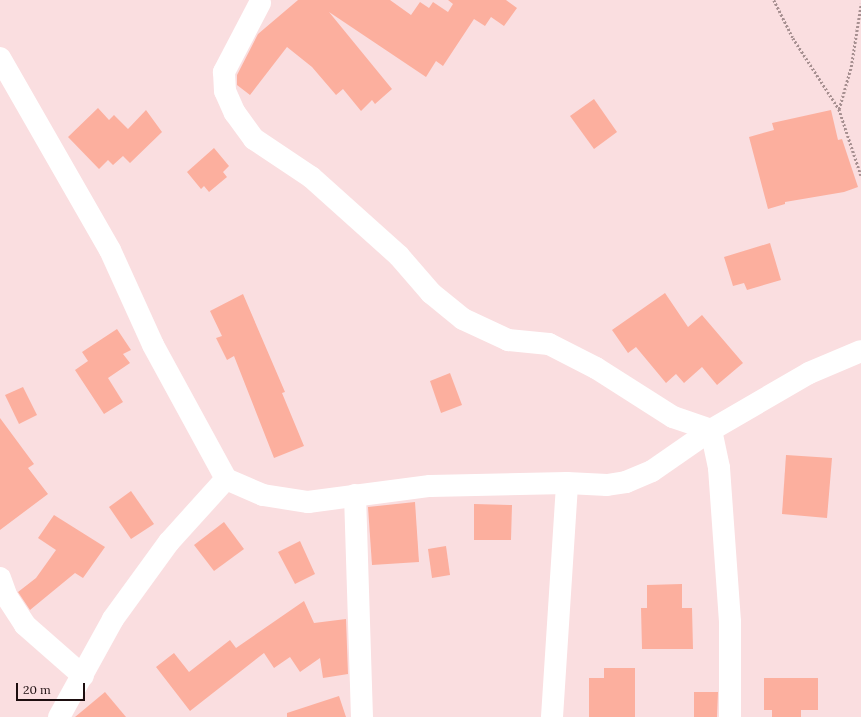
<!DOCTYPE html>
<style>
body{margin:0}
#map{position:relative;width:861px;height:717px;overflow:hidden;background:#fadee0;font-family:Lora,serif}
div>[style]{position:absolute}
.building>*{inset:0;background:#fcaf9e}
.path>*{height:2.5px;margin-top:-1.25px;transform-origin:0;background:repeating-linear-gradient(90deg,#a79091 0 2px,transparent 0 4px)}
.minor>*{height:22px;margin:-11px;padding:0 11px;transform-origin:11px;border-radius:11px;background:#fff}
span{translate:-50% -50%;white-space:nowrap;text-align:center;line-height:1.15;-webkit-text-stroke:3.5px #fadee0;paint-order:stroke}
.scale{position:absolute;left:16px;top:683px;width:69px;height:18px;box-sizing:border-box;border:2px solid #1d0e0f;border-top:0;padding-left:5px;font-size:12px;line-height:14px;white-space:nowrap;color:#1d0e0f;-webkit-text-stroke:3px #fadee0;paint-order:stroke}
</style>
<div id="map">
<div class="building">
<i style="clip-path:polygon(298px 0,390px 0,411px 15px,420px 2px,429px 8px,433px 2px,448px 12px,453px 4px,448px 0,506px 0,517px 8px,504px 26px,491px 17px,485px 26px,474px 19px,443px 66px,436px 61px,426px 77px,329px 12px,392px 89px,375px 104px,372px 100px,361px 111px,343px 89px,336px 95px,312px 67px,287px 47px,250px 95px,237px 85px,237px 75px,258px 34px)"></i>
<i style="clip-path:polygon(594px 99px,617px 132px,594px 149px,570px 116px)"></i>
<i style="clip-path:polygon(98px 108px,109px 120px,114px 115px,128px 129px,146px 110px,162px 132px,130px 163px,123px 156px,113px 165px,108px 160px,99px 169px,68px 137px)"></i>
<i style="clip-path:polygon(831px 110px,838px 140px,842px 139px,858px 187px,844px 192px,785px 202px,785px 204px,768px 209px,749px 137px,774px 130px,772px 123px)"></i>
<i style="clip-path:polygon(214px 148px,229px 166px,223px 172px,227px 177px,209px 192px,204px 186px,201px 189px,187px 172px)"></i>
<i style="clip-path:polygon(770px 243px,781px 280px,747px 290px,744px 283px,733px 286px,724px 257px)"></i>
<i style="clip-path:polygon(665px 293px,688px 327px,702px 315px,743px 363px,717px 385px,702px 367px,684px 383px,676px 374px,666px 383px,636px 347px,628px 353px,612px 330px)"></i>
<i style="clip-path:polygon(243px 294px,285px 392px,282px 393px,304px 446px,274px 458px,234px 356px,227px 360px,216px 338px,222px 336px,210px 311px)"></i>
<i style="clip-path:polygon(117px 329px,131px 350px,123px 354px,130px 363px,108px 378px,123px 402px,104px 414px,75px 370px,88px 361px,82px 352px)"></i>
<i style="clip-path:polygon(450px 373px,462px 405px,441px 413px,430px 381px)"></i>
<i style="clip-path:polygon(23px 387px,37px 415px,19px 424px,5px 395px)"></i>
<i style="clip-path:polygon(0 418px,34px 464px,28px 468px,48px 494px,0 530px)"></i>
<i style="clip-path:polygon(786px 455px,832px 458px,827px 518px,782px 514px)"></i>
<i style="clip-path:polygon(131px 491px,154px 524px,131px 539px,109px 507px)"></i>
<i style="clip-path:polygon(415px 502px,419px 562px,372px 565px,368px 507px)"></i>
<i style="clip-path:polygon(474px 504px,512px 505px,511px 540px,474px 540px)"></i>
<i style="clip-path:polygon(54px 515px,105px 547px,83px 578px,75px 573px,30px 610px,18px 592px,36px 578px,56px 550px,38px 538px)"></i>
<i style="clip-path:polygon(224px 522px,244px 549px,214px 571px,194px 545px)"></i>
<i style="clip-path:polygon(300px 541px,315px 574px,295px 584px,278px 552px)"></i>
<i style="clip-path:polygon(446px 546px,450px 575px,432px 578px,428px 549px)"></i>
<i style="clip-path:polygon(682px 584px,682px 608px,692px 608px,693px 649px,642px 649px,641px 608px,647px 608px,647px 585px)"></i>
<i style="clip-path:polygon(304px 601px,314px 623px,346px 619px,348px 674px,323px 678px,320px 658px,300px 672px,290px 657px,274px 668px,264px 653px,190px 711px,156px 667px,174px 653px,189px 672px,230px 640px,236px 648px)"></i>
<i style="clip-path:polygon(604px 668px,635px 668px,635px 717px,589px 717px,589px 678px,604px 678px)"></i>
<i style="clip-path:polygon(764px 678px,818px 678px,818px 710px,801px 710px,801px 717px,772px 717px,772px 710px,764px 710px)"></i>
<i style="clip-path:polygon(105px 692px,126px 717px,75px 717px)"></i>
<i style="clip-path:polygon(694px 692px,718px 692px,717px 717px,694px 717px)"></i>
<i style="clip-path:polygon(339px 696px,346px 717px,287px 717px,287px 713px)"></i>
</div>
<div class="path">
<i style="left:774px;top:0;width:42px;rotate:63.4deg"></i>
<i style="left:793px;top:38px;width:85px;rotate:57.1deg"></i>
<i style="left:839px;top:109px;width:70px;rotate:71.6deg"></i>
<i style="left:839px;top:109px;width:44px;rotate:-74.1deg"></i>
<i style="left:851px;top:67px;width:64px;rotate:-81deg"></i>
</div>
<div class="minor">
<i style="left:260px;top:3px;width:78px;rotate:117.6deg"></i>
<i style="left:224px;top:72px;width:19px;rotate:87deg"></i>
<i style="left:225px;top:91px;width:24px;rotate:66deg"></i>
<i style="left:235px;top:113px;width:32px;rotate:54deg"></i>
<i style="left:254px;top:139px;width:69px;rotate:33.7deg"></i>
<i style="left:311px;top:177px;width:118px;rotate:41.9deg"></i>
<i style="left:399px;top:256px;width:49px;rotate:49.1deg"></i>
<i style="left:431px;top:293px;width:41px;rotate:39.1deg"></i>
<i style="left:463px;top:319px;width:50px;rotate:25deg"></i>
<i style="left:508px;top:340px;width:41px;rotate:5.6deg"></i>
<i style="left:549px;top:344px;width:53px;rotate:27.1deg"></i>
<i style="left:596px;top:368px;width:91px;rotate:32.5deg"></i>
<i style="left:673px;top:417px;width:40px;rotate:18.9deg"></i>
<i style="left:711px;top:430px;width:39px;rotate:78deg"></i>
<i style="left:719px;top:468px;width:154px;rotate:85.9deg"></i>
<i style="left:730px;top:622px;width:95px;rotate:90deg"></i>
<i style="left:0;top:58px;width:221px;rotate:60.2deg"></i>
<i style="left:110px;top:250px;width:104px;rotate:65.6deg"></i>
<i style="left:153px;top:345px;width:153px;rotate:61.4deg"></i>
<i style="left:226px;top:479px;width:40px;rotate:23.4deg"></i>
<i style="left:263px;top:495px;width:46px;rotate:8.8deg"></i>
<i style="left:308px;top:502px;width:123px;rotate:-7.5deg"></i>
<i style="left:430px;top:486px;width:137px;rotate:-1.3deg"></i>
<i style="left:567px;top:483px;width:40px;rotate:2.9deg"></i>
<i style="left:607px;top:485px;width:19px;rotate:-9deg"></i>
<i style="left:626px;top:482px;width:28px;rotate:-23deg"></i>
<i style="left:652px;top:471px;width:72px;rotate:-34.8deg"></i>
<i style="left:711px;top:430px;width:113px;rotate:-30.2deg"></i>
<i style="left:809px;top:373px;width:56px;rotate:-22.9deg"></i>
<i style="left:355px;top:495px;width:222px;rotate:88.2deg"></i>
<i style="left:0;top:578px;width:20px;rotate:70deg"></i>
<i style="left:7px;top:597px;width:33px;rotate:57deg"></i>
<i style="left:25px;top:625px;width:77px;rotate:41.3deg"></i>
<i style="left:59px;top:717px;width:112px;rotate:-61.1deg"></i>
<i style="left:113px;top:619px;width:95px;rotate:-54deg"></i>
<i style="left:169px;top:542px;width:85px;rotate:-47.9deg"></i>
<i style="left:552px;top:717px;width:234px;rotate:-86.3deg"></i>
</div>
<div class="scale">20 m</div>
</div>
